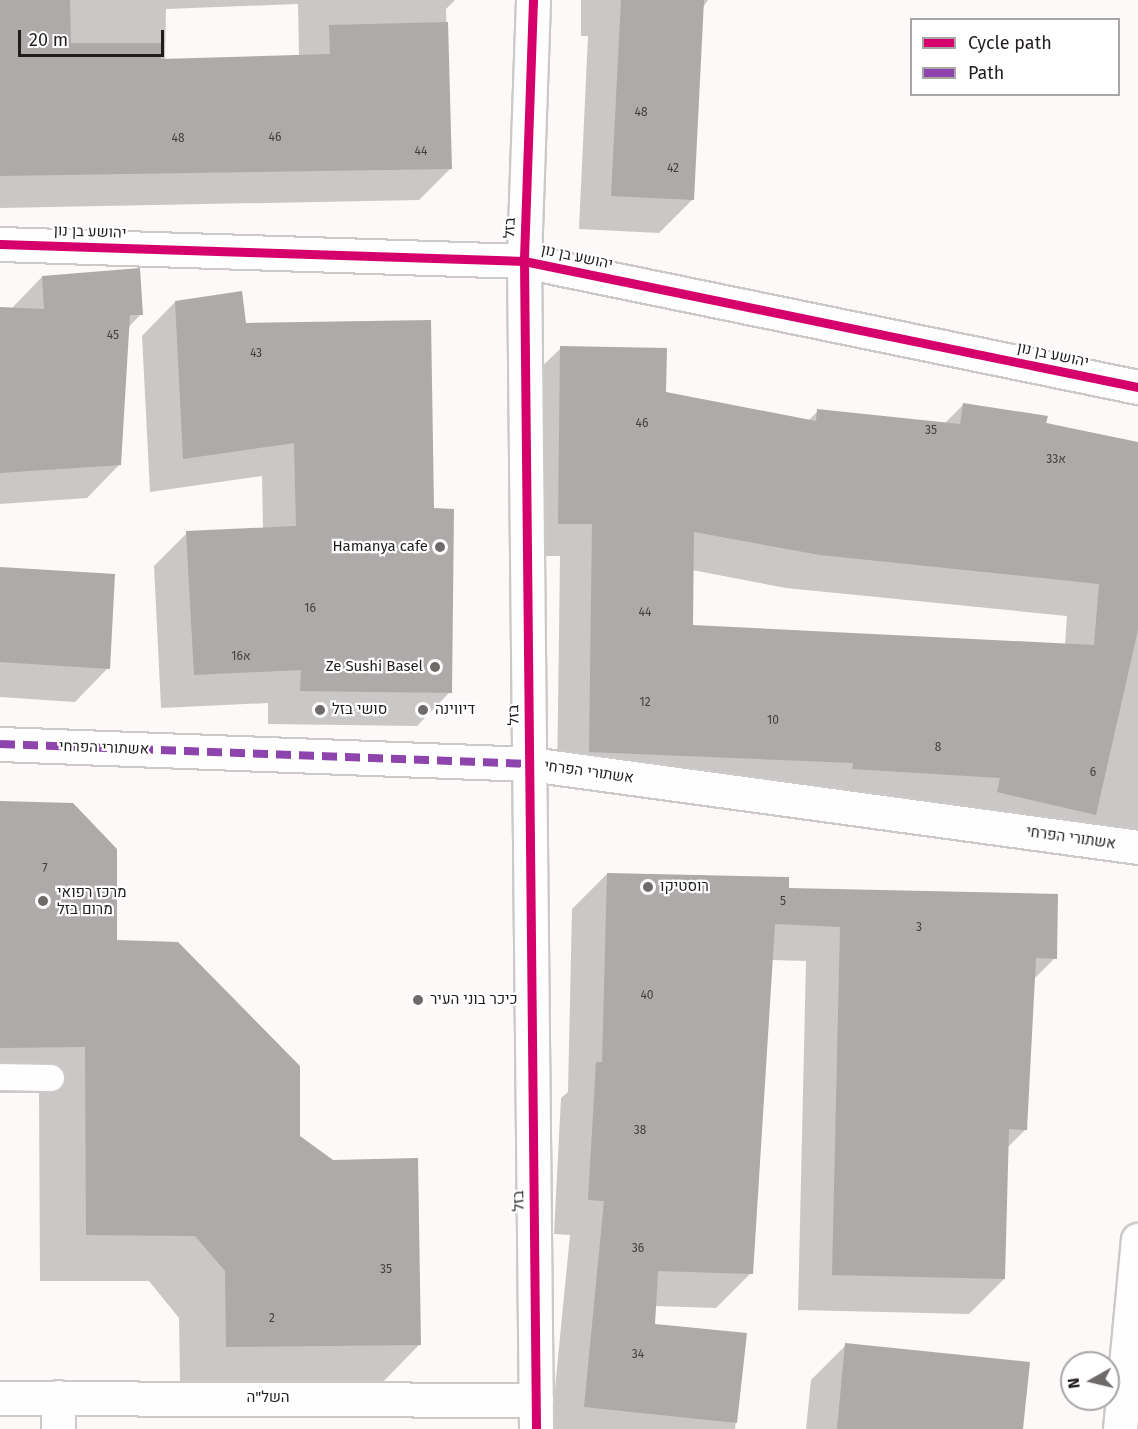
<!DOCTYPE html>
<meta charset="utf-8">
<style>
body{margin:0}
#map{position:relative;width:1138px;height:1429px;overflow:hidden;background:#fdf9f9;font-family:"Fira Sans",Heebo,sans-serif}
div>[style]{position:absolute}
.shadow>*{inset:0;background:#0003}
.building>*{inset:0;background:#adaaa9}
.roads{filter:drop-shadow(2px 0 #cdc9c9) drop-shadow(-2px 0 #cdc9c9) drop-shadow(0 2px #cdc9c9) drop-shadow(0 -2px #cdc9c9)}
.lane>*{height:26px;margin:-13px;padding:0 13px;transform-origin:13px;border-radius:13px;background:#fffefe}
.street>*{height:33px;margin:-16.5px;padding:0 16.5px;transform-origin:16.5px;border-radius:16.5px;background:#fffefe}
.secondary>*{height:33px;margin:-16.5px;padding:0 16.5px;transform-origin:16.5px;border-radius:16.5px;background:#fffefe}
.quiet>*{height:8px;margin-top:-4px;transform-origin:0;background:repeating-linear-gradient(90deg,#8e44ad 0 15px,transparent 0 23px)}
.cycleway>*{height:9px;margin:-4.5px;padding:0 4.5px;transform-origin:4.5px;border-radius:4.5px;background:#d6006c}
.dots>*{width:16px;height:16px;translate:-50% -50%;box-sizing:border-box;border:3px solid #fff;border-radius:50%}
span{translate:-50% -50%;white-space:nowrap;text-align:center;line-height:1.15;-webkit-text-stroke:4.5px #fff;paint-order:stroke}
.number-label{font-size:12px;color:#454040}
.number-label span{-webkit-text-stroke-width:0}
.street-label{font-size:15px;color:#221d1d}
.poi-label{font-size:15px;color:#221d1d}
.right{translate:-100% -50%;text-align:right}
.left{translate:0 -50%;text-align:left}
.legend{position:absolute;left:910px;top:18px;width:210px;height:78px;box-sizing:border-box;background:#fff;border:2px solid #a7a5a5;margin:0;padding:8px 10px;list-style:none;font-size:18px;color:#221d1d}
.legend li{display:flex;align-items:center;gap:12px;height:30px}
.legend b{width:30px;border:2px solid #a7a5a5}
.north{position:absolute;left:1060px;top:1351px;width:60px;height:60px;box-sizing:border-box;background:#fff;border:2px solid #a7a5a5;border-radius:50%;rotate:262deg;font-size:16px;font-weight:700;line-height:24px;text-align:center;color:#221d1d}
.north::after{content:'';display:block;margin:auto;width:21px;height:27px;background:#6f6a6a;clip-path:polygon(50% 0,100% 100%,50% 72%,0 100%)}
.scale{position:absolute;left:18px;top:30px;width:146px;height:27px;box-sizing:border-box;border:3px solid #221d1d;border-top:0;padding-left:8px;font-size:18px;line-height:21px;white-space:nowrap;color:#221d1d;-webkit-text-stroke:4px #fff;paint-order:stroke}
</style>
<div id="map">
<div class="shadow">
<i style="clip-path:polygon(evenodd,0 0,455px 0,446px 9px,450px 169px,419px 200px,0 208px,0 0,298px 4px,299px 56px,165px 60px,166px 9px,298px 4px)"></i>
<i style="clip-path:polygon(581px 0,708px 0,702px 9px,692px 200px,659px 233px,579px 229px,588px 36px,581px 36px)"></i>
<i style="clip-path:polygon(42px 277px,141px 314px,128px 328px,120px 464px,87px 498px,0 504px,0 308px,11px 309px)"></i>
<i style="clip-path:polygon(175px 302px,245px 325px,432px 510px,450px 692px,417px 726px,268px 724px,268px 703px,161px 708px,154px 566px,187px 533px,263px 529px,262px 476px,150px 492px,142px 336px)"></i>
<i style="clip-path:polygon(evenodd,561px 348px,665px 393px,808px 421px,818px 411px,944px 424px,964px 404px,1138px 444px,1138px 849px,557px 784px,560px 556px,526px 556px,528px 380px,561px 348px,692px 570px,786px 588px,1067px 616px,1065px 645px,691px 627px,692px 570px)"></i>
<i style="clip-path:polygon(0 569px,108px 668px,75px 702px,0 697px)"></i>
<i style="clip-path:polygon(0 803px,116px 942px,299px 1137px,420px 1344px,374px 1391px,180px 1384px,179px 1318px,149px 1281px,40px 1281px,39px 1093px,0 1093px)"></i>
<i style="clip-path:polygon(607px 874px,787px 889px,1055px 958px,1033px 980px,1026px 1129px,1007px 1148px,1004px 1279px,969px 1314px,798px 1310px,806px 961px,772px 960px,751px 1273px,716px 1308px,654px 1306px,653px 1325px,745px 1334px,735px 1429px,551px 1429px,570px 1235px,554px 1234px,561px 1098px,568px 1092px,572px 909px)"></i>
<i style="clip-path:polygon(846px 1345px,1022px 1429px,806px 1429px,811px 1380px)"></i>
</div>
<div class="building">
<i style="clip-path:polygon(0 0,70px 0,71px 43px,161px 43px,161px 59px,330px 54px,329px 25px,448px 22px,452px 169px,0 176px)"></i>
<i style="clip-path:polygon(621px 0,704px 0,694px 200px,611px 196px)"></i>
<i style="clip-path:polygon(140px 268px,143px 315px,130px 315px,121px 465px,0 473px,0 307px,44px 309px,42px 276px)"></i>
<i style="clip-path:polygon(242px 291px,246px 323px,431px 320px,434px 508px,454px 509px,452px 693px,300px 691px,301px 670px,194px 675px,186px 531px,296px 526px,294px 443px,183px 459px,175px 301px)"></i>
<i style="clip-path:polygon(evenodd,560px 346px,667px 348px,666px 392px,816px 421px,817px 409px,960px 424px,963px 403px,1048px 416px,1046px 423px,1138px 442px,1138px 630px,1096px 815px,997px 792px,1000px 778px,852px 769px,853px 763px,589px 752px,592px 524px,558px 524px,560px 346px,694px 532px,820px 555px,1099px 584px,1094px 645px,693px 625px,694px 532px)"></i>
<i style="clip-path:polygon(0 567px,115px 574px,110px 669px,0 662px)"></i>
<i style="clip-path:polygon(0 801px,73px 803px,117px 849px,117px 940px,178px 942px,300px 1066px,300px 1136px,333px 1160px,418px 1158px,421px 1345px,226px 1347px,225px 1271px,195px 1236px,86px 1235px,85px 1047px,0 1048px)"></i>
<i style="clip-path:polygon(607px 873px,789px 877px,789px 888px,1058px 894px,1057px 959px,1036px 958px,1027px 1130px,1009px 1129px,1005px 1279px,832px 1275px,840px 927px,775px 924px,753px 1274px,658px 1271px,655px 1324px,747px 1333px,737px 1423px,584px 1407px,604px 1201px,588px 1200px,596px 1062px,602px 1062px)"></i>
<i style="clip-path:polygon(845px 1343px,1030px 1362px,1023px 1429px,837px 1429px)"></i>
</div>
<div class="roads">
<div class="lane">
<i style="left:0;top:1077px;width:51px;rotate:1.1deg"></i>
</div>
<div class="street">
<i style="left:533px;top:0;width:261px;rotate:92deg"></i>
<i style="left:524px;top:261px;width:1168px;rotate:89.41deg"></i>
<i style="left:0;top:744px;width:530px;rotate:2.16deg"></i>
<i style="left:530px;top:764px;width:614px;rotate:7.77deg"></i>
<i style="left:0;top:1398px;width:536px;rotate:0.21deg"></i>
<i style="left:58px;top:1429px;width:32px;rotate:-90deg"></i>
<i style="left:1120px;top:1429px;width:190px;rotate:-84.6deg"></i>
</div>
<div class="secondary">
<i style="left:0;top:244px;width:524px;rotate:1.86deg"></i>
<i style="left:524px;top:261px;width:627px;rotate:11.6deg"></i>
</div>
</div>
<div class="quiet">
<i style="left:0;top:744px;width:530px;rotate:2.16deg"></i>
</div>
<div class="cycleway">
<i style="left:533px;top:0;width:261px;rotate:92deg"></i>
<i style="left:524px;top:261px;width:1168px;rotate:89.41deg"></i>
<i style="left:0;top:244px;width:524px;rotate:1.86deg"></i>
<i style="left:524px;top:261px;width:627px;rotate:11.6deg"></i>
</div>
<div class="dots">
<i style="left:440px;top:547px;background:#6f6a6a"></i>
<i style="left:435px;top:667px;background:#6f6a6a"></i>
<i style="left:320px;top:710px;background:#6f6a6a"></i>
<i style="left:423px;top:710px;background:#6f6a6a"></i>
<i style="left:648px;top:887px;background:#6f6a6a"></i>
<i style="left:43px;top:901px;background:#6f6a6a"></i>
<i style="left:418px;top:1000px;background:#6f6a6a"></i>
</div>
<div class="number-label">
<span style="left:641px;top:113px">48</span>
<span style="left:275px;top:138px">46</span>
<span style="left:178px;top:139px">48</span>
<span style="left:421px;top:152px">44</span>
<span style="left:673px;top:169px">42</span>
<span style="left:113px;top:336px">45</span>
<span style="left:256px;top:354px">43</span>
<span style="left:642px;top:424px">46</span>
<span style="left:931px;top:431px">35</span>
<span style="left:1056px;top:460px">33א</span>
<span style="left:310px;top:609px">16</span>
<span style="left:645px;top:613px">44</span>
<span style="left:241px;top:657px">16א</span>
<span style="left:645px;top:703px">12</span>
<span style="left:773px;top:721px">10</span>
<span style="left:938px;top:748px">8</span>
<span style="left:1093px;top:773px">6</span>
<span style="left:45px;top:869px">7</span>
<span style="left:783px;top:902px">5</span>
<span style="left:919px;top:928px">3</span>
<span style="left:647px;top:996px">40</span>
<span style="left:640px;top:1131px">38</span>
<span style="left:638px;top:1249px">36</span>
<span style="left:386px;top:1270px">35</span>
<span style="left:272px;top:1319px">2</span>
<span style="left:638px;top:1355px">34</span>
</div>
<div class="street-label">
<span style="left:510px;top:228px;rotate:-88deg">בזל</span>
<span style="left:90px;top:232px;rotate:2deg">יהושע בן נון</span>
<span style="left:577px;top:257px;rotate:12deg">יהושע בן נון</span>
<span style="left:1053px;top:355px;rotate:12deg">יהושע בן נון</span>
<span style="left:514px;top:715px;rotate:-91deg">בזל</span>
<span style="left:104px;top:748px;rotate:2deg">אשתורי הפרחי</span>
<span style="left:589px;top:772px;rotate:8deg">אשתורי הפרחי</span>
<span style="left:1071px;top:838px;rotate:8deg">אשתורי הפרחי</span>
<span style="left:519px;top:1201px;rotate:-91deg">בזל</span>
<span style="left:268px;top:1398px">השל"ה</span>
</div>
<div class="poi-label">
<span class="right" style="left:428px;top:547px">Hamanya cafe</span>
<span class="right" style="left:423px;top:667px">Ze Sushi Basel</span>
<span class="left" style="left:332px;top:710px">סושי בזל</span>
<span class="left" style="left:435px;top:710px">דיווינה</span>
<span class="left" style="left:660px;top:887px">רוסטיקו</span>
<span class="left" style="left:57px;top:901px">מרכז רפואי<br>מרום בזל</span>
<span class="left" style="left:430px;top:1000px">כיכר בוני העיר</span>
</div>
<ul class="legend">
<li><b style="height:8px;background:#d6006c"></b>Cycle path</li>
<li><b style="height:8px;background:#8e44ad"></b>Path</li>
</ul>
<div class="north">N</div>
<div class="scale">20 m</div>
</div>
